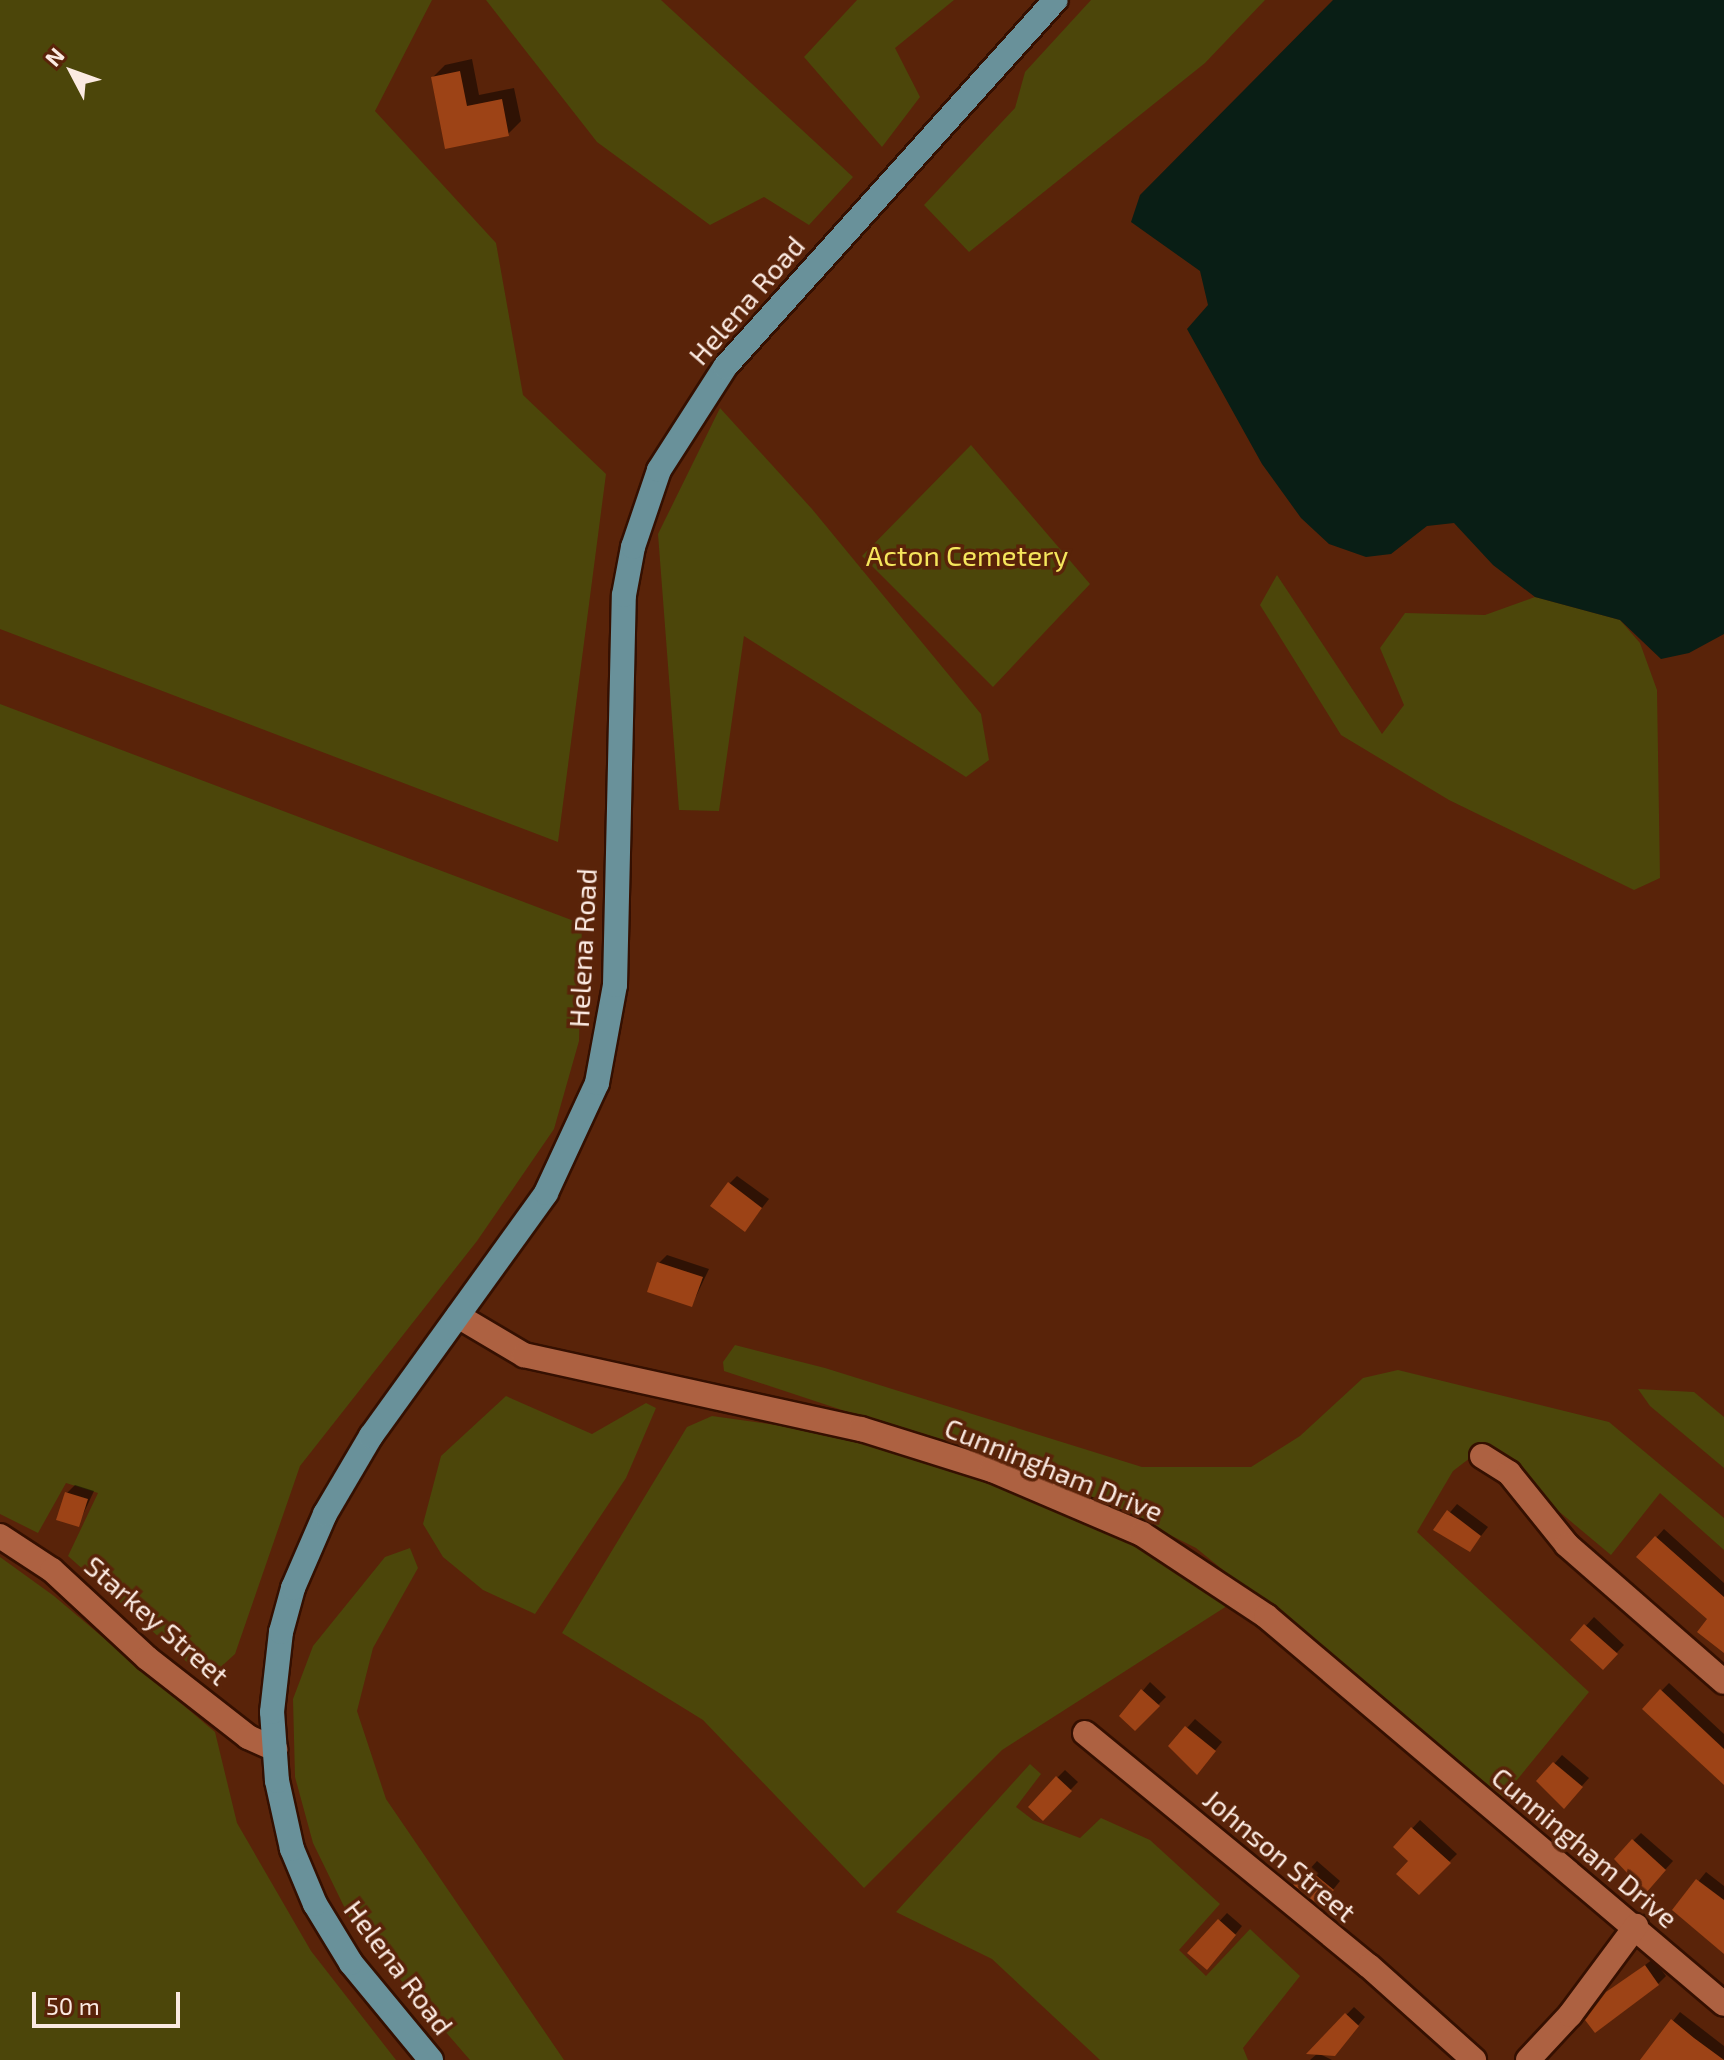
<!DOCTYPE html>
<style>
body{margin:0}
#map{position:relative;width:1724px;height:2060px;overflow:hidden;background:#592309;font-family:"Exo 2",sans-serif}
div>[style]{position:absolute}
.green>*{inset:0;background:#4c460a}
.water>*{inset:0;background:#091e15}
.shadow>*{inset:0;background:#0007}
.building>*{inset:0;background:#9d4316}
.roads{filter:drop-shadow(2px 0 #351001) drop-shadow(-2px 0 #351001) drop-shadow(0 2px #351001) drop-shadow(0 -2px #351001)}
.minor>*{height:24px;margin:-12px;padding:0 12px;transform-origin:12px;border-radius:12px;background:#ad6141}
.major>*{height:24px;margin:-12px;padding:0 12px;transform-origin:12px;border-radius:12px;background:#69919a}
span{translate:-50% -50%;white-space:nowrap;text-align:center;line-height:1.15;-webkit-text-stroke:7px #592309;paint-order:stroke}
.street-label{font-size:28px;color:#fbeae2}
.park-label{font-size:28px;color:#f5e65c}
.north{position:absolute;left:32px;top:32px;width:80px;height:80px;-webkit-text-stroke:6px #592309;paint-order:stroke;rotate:311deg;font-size:22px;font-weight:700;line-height:32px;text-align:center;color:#fbeae2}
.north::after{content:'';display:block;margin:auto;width:28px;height:36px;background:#fbeae2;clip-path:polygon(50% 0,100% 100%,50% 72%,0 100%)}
.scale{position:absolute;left:32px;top:1992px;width:148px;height:36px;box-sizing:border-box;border:4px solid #fbeae2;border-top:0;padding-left:10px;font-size:24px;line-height:28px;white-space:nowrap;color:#fbeae2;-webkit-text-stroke:6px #592309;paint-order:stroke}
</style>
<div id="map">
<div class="green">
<i style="clip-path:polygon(0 0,432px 0,375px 111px,496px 243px,523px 395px,606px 474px,558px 842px,0 629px)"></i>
<i style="clip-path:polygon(486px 0,661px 0,853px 177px,809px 225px,764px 197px,710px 225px,597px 142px)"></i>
<i style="clip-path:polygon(857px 0,954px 0,895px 48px,920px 97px,882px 147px,804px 57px)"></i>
<i style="clip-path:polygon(1091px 0,1265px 0,1205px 63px,969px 252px,924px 205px,1015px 108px,1025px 72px)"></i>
<i style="clip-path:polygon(720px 408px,812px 509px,981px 714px,989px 760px,966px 777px,744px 636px,719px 811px,679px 810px,658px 534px)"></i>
<i style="clip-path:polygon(971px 445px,1090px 584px,993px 687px,862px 556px)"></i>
<i style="clip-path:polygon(1277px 575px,1382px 734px,1404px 705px,1380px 648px,1405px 613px,1485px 615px,1535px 597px,1620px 620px,1640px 643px,1657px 690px,1660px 878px,1634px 890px,1449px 800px,1341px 735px,1260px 605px)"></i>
<i style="clip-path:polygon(0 704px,582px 924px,579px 1041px,554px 1129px,477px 1241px,300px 1466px,235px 1654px,212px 1675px,197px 1671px,68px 1556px,98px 1493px,66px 1483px,38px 1533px,0 1514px)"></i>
<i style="clip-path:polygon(735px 1345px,825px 1368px,1142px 1467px,1251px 1467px,1300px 1436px,1363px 1378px,1398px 1370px,1609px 1422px,1724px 1518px,1724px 1550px,1660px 1493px,1611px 1555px,1483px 1448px,1453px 1471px,1417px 1532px,1589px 1692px,1503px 1797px,1196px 1548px,1118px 1509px,1008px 1465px,724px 1371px,723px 1362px)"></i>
<i style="clip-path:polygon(1638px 1389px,1694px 1392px,1724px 1417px,1724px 1468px,1650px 1406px)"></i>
<i style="clip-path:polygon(506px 1396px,592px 1434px,646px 1403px,656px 1408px,626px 1478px,535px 1614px,483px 1590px,443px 1557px,423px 1524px,441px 1456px)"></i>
<i style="clip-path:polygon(712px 1416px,833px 1433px,1003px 1485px,1119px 1535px,1186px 1571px,1230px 1604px,1002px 1750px,864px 1888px,703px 1720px,562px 1633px,687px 1427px)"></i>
<i style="clip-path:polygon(410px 1548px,418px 1568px,373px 1648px,357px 1711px,386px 1799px,564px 2060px,470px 2060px,353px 1925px,313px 1843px,295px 1777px,293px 1699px,313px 1646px,385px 1557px)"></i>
<i style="clip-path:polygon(0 1557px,54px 1596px,215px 1732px,237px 1823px,311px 1951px,396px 2060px,0 2060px)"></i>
<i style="clip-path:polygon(1030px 1764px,1041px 1774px,1016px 1807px,1033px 1820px,1080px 1838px,1101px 1818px,1150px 1840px,1220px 1904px,1179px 1950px,1206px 1976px,1250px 1929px,1300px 1976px,1243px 2048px,1248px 2060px,1100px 2060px,992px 1959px,896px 1912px)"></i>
</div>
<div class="water">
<i style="clip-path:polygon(1333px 0,1724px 0,1724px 634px,1689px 653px,1661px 659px,1620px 620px,1535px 597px,1493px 565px,1454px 523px,1427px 526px,1391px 554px,1366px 557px,1329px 544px,1301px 518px,1262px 464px,1187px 329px,1208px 305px,1200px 271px,1131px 222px,1140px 195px)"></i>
</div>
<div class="shadow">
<i style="clip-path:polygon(472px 59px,479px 95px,514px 88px,521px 121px,508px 134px,447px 147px,433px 77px,445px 65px)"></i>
<i style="clip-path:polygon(737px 1176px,769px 1199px,752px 1221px,729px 1184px)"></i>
<i style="clip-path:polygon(667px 1255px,709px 1269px,692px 1305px,659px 1263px)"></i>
<i style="clip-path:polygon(75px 1485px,94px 1491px,78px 1525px,67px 1493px)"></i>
<i style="clip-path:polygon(1457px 1504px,1488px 1527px,1470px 1550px,1436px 1529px)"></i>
<i style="clip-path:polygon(1664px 1529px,1724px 1583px,1724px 1649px,1710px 1619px,1639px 1557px)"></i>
<i style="clip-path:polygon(1594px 1617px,1624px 1645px,1603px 1667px,1573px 1640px)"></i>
<i style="clip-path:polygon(1150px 1682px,1166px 1697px,1135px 1728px,1122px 1716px)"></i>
<i style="clip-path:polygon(1669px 1683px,1724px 1734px,1724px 1782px,1644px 1709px)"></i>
<i style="clip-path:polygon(1195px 1719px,1222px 1742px,1204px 1764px,1171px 1746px)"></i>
<i style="clip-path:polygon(1562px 1755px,1589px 1778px,1571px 1798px,1539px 1781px)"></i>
<i style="clip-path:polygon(1065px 1770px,1078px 1782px,1043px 1818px,1057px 1778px)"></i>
<i style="clip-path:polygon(1420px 1820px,1457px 1854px,1419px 1892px,1411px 1860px,1396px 1846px)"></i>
<i style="clip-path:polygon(1641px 1833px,1673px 1861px,1654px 1882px,1633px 1841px)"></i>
<i style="clip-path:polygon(1317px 1861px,1340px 1881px,1328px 1896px,1296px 1884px)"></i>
<i style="clip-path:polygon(1706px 1872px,1724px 1886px,1724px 1945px,1675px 1910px)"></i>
<i style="clip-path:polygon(1227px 1913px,1242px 1926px,1215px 1960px,1190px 1953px)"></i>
<i style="clip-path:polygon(1653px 1959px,1666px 1976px,1658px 1984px,1607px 1994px)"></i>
<i style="clip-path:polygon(1354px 2007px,1365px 2017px,1342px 2045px,1318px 2053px,1332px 2060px,1310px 2060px,1318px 2053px,1310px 2052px)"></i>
<i style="clip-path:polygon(1680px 2012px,1724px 2046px,1724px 2060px,1644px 2057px)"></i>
</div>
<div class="building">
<i style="clip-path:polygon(460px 71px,467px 106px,502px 99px,509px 136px,445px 149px,431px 77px)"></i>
<i style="clip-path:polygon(728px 1182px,762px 1208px,745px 1232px,710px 1206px)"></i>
<i style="clip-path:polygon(657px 1262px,703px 1277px,692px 1307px,647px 1292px)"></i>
<i style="clip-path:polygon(65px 1492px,88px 1499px,79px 1527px,56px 1520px)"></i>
<i style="clip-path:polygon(1447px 1510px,1481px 1536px,1470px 1552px,1433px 1530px)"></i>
<i style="clip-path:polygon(1655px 1536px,1724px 1597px,1724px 1653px,1697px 1632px,1707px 1619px,1636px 1557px)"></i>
<i style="clip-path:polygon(1584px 1624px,1618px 1654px,1603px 1670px,1570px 1640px)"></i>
<i style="clip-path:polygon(1141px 1689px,1160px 1706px,1135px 1731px,1119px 1716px)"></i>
<i style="clip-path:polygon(1660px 1689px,1724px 1749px,1724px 1785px,1642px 1709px)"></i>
<i style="clip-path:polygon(1185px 1726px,1216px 1751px,1197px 1775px,1168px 1746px)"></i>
<i style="clip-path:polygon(1553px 1762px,1583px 1787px,1564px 1809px,1536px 1781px)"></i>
<i style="clip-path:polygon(1056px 1776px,1072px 1791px,1043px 1821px,1028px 1807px)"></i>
<i style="clip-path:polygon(1411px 1827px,1451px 1863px,1419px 1895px,1396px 1874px,1408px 1861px,1393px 1847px)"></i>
<i style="clip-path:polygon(1632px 1839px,1666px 1870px,1646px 1893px,1614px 1859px)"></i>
<i style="clip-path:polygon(1307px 1868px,1334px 1890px,1320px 1906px,1293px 1885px)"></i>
<i style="clip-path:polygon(1696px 1879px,1724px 1900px,1724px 1954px,1672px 1910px)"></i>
<i style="clip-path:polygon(1218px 1919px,1236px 1935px,1207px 1970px,1187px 1953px)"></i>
<i style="clip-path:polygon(1645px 1965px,1659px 1985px,1595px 2033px,1585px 2020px,1606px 1992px)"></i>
<i style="clip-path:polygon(1345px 2013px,1359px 2026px,1335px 2056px,1306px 2054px)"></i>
<i style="clip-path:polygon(1671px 2019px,1694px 2038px,1724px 2060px,1640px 2060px)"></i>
</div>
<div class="roads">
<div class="minor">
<i style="left:458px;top:1316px;width:77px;rotate:30.6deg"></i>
<i style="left:524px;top:1355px;width:345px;rotate:12.4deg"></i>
<i style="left:861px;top:1429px;width:137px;rotate:17.4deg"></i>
<i style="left:992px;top:1470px;width:163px;rotate:23.1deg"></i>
<i style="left:1142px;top:1534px;width:149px;rotate:33.5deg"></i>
<i style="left:1266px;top:1616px;width:600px;rotate:40.27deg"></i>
<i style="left:1482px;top:1456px;width:32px;rotate:32deg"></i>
<i style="left:1509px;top:1473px;width:92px;rotate:51.1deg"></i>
<i style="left:1567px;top:1545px;width:208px;rotate:41.1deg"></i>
<i style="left:0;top:1536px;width:62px;rotate:33.2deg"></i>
<i style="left:52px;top:1570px;width:129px;rotate:42.8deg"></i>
<i style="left:147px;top:1658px;width:128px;rotate:38deg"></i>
<i style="left:248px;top:1737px;width:30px;rotate:24deg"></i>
<i style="left:1085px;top:1733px;width:367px;rotate:39.4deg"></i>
<i style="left:1369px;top:1966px;width:141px;rotate:41.8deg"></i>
<i style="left:1528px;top:2060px;width:62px;rotate:-47deg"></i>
<i style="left:1570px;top:2015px;width:111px;rotate:-53.4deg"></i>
</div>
<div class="major">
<i style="left:431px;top:2060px;width:126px;rotate:-129.5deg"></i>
<i style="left:351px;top:1963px;width:69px;rotate:-121.4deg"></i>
<i style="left:315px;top:1904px;width:60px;rotate:-112.7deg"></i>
<i style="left:292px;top:1849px;width:70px;rotate:-102.4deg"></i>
<i style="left:277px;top:1781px;width:69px;rotate:-94.1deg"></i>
<i style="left:272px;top:1712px;width:81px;rotate:-83.6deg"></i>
<i style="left:281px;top:1632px;width:46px;rotate:-74.7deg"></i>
<i style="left:293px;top:1588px;width:81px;rotate:-66.6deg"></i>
<i style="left:325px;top:1514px;width:91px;rotate:-59.5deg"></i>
<i style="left:371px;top:1436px;width:299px;rotate:-54.2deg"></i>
<i style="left:546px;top:1193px;width:121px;rotate:-65.1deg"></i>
<i style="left:597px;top:1083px;width:100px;rotate:-79.6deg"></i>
<i style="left:615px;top:985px;width:390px;rotate:-88.7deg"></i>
<i style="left:624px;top:595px;width:49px;rotate:-79.4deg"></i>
<i style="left:633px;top:547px;width:81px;rotate:-71.3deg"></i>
<i style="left:659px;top:470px;width:122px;rotate:-57.3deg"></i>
<i style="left:725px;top:367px;width:494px;rotate:-48deg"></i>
</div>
</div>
<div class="street-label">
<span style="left:746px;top:300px;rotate:-49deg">Helena Road</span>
<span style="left:582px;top:948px;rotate:-87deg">Helena Road</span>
<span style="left:1054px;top:1469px;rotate:22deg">Cunningham Drive</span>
<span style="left:157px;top:1620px;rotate:41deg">Starkey Street</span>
<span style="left:1585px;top:1847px;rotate:40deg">Cunningham Drive</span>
<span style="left:1280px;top:1855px;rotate:40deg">Johnson Street</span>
<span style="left:399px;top:1967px;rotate:53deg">Helena Road</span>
</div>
<div class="park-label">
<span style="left:967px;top:555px">Acton Cemetery</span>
</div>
<div class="north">N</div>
<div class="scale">50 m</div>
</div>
